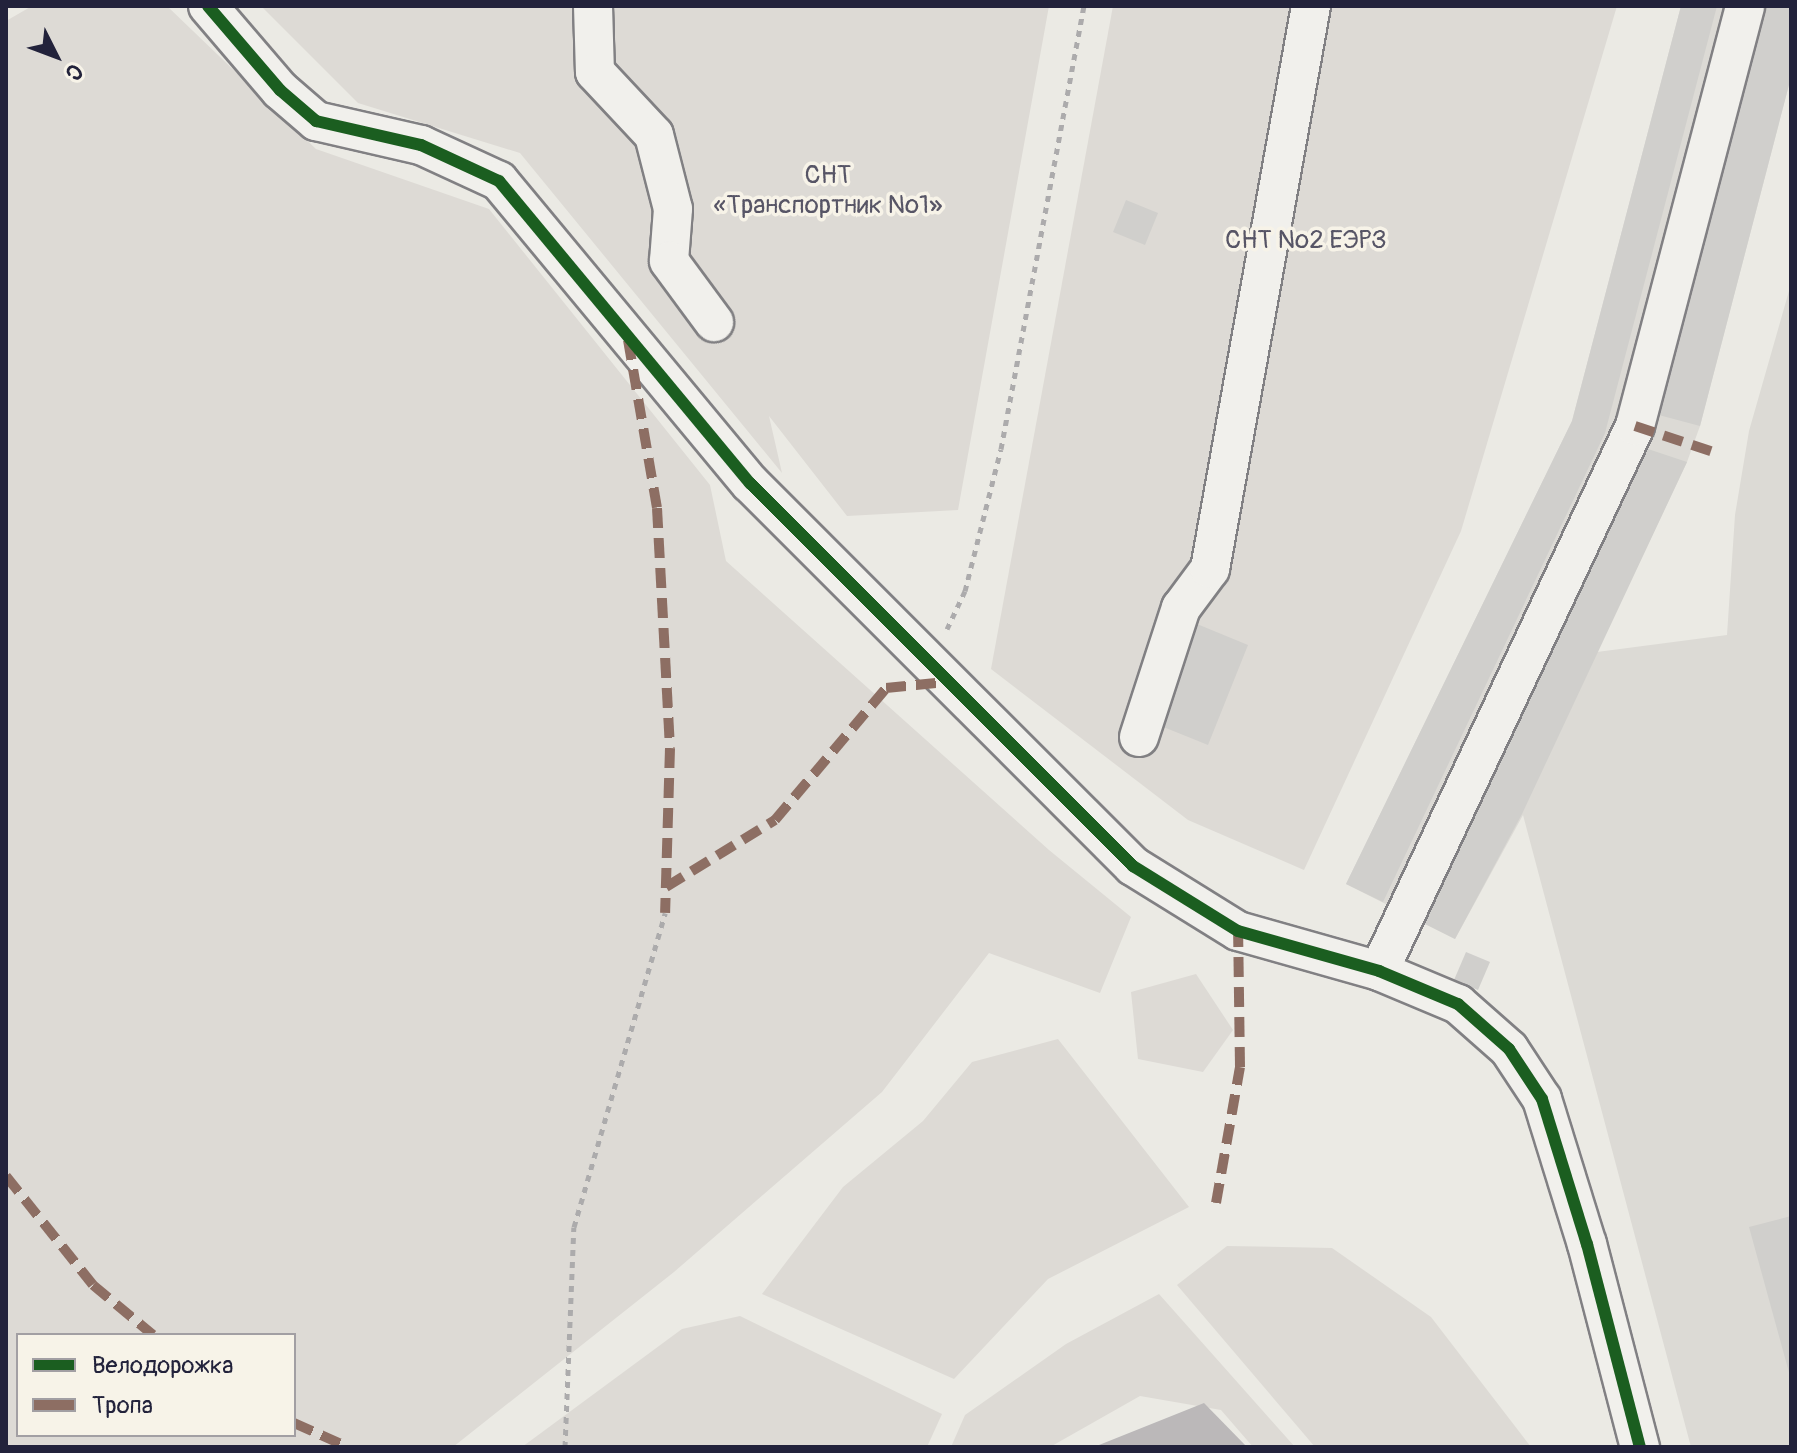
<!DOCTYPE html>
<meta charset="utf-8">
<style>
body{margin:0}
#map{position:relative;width:1797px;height:1453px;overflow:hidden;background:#ebeae4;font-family:Pangolin,sans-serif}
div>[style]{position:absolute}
.built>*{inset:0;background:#dcdad5}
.green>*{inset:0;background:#dddad5}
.water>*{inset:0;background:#bbb8b9}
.building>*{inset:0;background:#d0cfcc}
.path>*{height:5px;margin-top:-2.5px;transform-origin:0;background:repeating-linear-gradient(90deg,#acabac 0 6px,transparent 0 12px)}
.roads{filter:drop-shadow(2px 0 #818083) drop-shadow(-2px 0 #818083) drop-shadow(0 2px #818083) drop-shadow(0 -2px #818083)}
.minor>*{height:38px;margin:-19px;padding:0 19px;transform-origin:19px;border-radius:19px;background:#f1f0ec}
.quiet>*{height:10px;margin-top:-5px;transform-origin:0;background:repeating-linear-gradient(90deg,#8d6e63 0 20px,transparent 0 30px)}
.cycleway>*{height:12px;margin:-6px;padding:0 6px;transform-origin:6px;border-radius:6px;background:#1b5e20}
span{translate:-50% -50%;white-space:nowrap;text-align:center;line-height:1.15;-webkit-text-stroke:7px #f7f3e8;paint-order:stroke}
.park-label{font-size:26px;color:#575566}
.frame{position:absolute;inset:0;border:8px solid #22223b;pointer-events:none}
.legend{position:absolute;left:16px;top:1333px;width:280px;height:104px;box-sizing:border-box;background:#f7f3e8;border:2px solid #a29fa3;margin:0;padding:10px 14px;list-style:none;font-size:24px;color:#22223b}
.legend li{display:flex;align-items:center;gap:16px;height:40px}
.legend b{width:40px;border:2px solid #a29fa3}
.north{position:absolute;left:16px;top:16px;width:80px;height:80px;-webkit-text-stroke:6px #f7f3e8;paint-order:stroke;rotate:132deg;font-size:22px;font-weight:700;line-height:32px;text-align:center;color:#22223b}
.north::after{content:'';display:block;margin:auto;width:28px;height:36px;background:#22223b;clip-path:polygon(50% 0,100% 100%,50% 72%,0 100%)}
</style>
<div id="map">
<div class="built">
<i style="clip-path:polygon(1681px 6px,1791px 6px,1791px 77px,1700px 426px,1687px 462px,1597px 652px,1727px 635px,1735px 515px,1749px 431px,1791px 284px,1791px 1447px,1691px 1447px,1523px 815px,1455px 939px,1346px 884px,1572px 421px)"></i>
</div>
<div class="green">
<i style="clip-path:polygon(evenodd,32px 6px,167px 6px,316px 149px,489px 209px,710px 485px,726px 561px,1049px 850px,1131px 917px,1100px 993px,989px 953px,882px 1092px,674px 1272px,453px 1447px,6px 1447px,6px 21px,32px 6px,18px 1335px,294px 1335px,294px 1435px,18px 1435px,18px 1335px)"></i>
<i style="clip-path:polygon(261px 6px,1049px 6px,958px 510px,847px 516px,769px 416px,782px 473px,520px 153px,358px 103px)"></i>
<i style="clip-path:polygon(1113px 6px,1617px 6px,1461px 531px,1304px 870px,1188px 820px,991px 669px)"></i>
<i style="clip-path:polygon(1196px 974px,1233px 1030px,1203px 1072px,1138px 1059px,1131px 992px)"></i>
<i style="clip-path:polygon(1058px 1039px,1189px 1207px,1048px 1279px,954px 1379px,762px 1294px,843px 1187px,923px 1121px,972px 1062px)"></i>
<i style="clip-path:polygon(1227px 1246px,1332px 1248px,1431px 1317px,1531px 1447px,1315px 1447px,1177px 1285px)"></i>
<i style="clip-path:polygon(1159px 1294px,1295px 1447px,1253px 1447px,1221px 1410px,1140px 1396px,1050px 1447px,951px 1447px,965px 1415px,1066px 1344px)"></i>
<i style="clip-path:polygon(740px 1316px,942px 1414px,927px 1447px,522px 1447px,682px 1329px)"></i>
</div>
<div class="water">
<i style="clip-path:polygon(1204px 1403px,1247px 1447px,1094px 1447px)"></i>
</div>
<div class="building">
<i style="clip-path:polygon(1681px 6px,1717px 6px,1605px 433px,1383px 902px,1346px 884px,1572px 421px)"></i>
<i style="clip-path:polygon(1762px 6px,1791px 6px,1791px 77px,1700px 426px,1655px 414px)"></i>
<i style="clip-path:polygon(1126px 200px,1158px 213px,1145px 245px,1113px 232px)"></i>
<i style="clip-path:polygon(1645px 448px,1687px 462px,1522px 814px,1455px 939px,1421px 922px)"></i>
<i style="clip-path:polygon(1197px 624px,1248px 645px,1208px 745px,1156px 724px)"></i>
<i style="clip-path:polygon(1466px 952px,1490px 962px,1478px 990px,1454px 980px)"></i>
<i style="clip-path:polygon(1791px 1216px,1791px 1376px,1790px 1376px,1749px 1227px)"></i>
</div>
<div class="path">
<i style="left:947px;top:629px;width:42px;rotate:-64.7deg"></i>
<i style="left:965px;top:591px;width:146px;rotate:-75.8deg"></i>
<i style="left:1001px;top:449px;width:451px;rotate:-79.4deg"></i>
<i style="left:565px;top:1447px;width:220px;rotate:-87.7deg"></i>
<i style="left:574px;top:1227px;width:327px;rotate:-73.8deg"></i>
</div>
<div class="roads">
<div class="minor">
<i style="left:208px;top:6px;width:111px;rotate:49.4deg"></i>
<i style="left:280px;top:90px;width:48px;rotate:40.7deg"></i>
<i style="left:316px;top:121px;width:108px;rotate:12.9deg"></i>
<i style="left:421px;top:145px;width:86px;rotate:24.8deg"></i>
<i style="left:499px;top:181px;width:393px;rotate:50.3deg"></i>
<i style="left:750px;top:483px;width:542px;rotate:45deg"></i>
<i style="left:1133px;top:866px;width:123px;rotate:31.8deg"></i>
<i style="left:1238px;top:931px;width:147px;rotate:15.8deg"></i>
<i style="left:1379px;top:971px;width:86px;rotate:22.7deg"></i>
<i style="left:1458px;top:1004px;width:68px;rotate:41.4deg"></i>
<i style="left:1509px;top:1049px;width:60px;rotate:56.6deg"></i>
<i style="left:1542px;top:1099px;width:152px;rotate:72.8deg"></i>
<i style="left:1587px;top:1244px;width:210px;rotate:75.4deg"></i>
<i style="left:593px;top:6px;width:66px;rotate:88.3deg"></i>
<i style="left:595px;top:72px;width:86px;rotate:46.9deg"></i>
<i style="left:654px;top:135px;width:76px;rotate:75.6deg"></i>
<i style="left:673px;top:209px;width:52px;rotate:94.4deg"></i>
<i style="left:669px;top:261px;width:76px;rotate:53.6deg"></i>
<i style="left:1139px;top:737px;width:136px;rotate:-72deg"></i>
<i style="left:1181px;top:608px;width:49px;rotate:-53.4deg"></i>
<i style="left:1210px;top:569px;width:572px;rotate:-79.83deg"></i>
<i style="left:1379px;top:971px;width:602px;rotate:-64.84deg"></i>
<i style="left:1635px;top:426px;width:434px;rotate:-75.3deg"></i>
</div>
</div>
<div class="quiet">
<i style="left:628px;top:340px;width:170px;rotate:80.2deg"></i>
<i style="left:657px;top:508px;width:240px;rotate:86.9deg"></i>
<i style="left:670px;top:748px;width:165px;rotate:91.7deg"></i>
<i style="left:1635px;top:426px;width:89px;rotate:18.4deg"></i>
<i style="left:666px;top:887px;width:128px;rotate:-31.6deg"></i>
<i style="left:775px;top:820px;width:172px;rotate:-49.9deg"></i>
<i style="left:886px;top:688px;width:60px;rotate:-5.7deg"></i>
<i style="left:6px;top:1176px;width:139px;rotate:51.4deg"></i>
<i style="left:93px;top:1285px;width:78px;rotate:39.8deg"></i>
<i style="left:1216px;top:1203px;width:138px;rotate:-80deg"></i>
<i style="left:1240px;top:1067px;width:136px;rotate:-90.8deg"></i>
<i style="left:294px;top:1423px;width:59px;rotate:24deg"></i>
</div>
<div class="cycleway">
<i style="left:208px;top:6px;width:111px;rotate:49.4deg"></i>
<i style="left:280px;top:90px;width:48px;rotate:40.7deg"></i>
<i style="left:316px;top:121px;width:108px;rotate:12.9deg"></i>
<i style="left:421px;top:145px;width:86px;rotate:24.8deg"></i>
<i style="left:499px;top:181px;width:393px;rotate:50.3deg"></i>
<i style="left:750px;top:483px;width:542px;rotate:45deg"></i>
<i style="left:1133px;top:866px;width:123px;rotate:31.8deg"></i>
<i style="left:1238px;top:931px;width:147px;rotate:15.8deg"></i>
<i style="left:1379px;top:971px;width:86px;rotate:22.7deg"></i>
<i style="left:1458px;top:1004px;width:68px;rotate:41.4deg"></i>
<i style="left:1509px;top:1049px;width:60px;rotate:56.6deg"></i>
<i style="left:1542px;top:1099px;width:152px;rotate:72.8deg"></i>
<i style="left:1587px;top:1244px;width:210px;rotate:75.4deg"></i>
</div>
<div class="park-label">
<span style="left:828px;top:191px">СНТ<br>«Транспортник №1»</span>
<span style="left:1306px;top:241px">СНТ №2 ЕЭРЗ</span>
</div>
<div class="frame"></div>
<ul class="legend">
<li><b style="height:10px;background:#1b5e20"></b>Велодорожка</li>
<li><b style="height:10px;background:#8d6e63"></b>Тропа</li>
</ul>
<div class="north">С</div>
</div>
